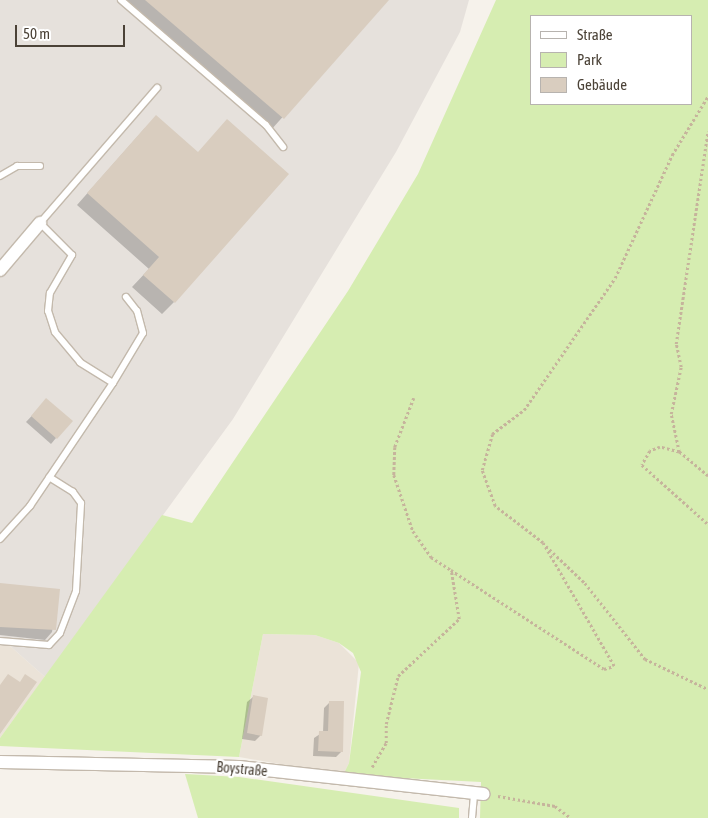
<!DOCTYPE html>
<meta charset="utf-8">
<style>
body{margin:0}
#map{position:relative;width:708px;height:818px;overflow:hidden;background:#f6f2eb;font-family:"Asap Condensed",sans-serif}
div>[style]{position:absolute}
.residential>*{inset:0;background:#ebe3d8}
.industrial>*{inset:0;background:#e6e1dc}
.green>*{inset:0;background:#d6edb1}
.shadow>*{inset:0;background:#0003}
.building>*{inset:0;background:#d9cdbf}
.path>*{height:2.5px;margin-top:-1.25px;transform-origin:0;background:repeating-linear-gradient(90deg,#c6b49c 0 2.5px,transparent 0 5px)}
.roads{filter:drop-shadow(1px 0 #c3b9ac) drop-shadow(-1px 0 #c3b9ac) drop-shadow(0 1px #c3b9ac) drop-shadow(0 -1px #c3b9ac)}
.lane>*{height:6px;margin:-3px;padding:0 3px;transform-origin:3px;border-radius:3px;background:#fff}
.street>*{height:12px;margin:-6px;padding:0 6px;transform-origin:6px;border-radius:6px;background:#fff}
span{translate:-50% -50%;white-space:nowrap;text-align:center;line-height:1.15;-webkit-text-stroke:4.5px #fff;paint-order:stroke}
.street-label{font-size:14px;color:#4b4237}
.legend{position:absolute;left:530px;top:15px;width:162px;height:90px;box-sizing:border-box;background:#fff;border:1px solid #b7b3af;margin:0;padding:6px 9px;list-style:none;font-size:15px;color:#4b4237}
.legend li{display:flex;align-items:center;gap:10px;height:25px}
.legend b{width:25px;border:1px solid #b7b3af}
.scale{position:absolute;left:15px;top:25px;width:110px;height:22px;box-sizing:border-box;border:2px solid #4b4237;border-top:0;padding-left:6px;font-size:15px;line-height:18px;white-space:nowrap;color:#4b4237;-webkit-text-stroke:4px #fff;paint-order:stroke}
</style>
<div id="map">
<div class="residential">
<i style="clip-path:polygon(263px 634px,315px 635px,339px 643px,359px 663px,349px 763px,343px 775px,239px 757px)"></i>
<i style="clip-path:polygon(0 644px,9px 645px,45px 677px,0 738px)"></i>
</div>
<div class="industrial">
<i style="clip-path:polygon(0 0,469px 0,460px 32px,396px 152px,233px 419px,45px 677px,9px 645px,0 644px)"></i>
</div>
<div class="green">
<i style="clip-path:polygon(evenodd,496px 0,708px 0,708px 818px,480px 818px,481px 782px,343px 775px,349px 763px,361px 672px,353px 653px,339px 643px,315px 635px,263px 634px,239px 757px,0 746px,0 738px,162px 515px,192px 523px,348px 291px,418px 174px,496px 0,532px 16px,692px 16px,692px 104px,532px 104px,532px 16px)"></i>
<i style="clip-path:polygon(185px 774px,239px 777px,459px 808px,459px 818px,198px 818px)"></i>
</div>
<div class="shadow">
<i style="clip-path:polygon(119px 0,387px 0,271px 130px)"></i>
<i style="clip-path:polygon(145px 128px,174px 302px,162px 314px,132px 287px,149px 269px,77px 205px)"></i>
<i style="clip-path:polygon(41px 406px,56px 438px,51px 444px,26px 422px)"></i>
<i style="clip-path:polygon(0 584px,58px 590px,52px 632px,45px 640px,0 635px)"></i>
<i style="clip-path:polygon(253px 697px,261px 735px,255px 741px,242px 739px,247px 702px)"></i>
<i style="clip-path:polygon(330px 702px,342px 751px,336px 757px,313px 756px,314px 738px,323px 732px,324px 708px)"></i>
</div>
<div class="building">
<i style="clip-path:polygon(145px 0,389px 0,284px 119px)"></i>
<i style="clip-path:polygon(156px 115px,198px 152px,227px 119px,289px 174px,175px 303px,143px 275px,159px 257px,87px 193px)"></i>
<i style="clip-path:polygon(46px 398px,73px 421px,57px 439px,31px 416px)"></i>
<i style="clip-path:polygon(0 583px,60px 589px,56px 630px,0 627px)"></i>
<i style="clip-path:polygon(8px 674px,20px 682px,25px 674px,37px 682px,0 734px,0 685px)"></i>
<i style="clip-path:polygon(253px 695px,268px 698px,262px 736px,247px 733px)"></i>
<i style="clip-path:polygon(329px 701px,344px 701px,343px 752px,318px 751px,319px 731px,328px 731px)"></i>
</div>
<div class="path">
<i style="left:414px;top:398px;width:53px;rotate:111.2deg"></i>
<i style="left:395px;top:447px;width:28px;rotate:92deg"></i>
<i style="left:394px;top:475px;width:59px;rotate:71.3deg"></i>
<i style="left:413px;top:531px;width:32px;rotate:55deg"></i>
<i style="left:431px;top:557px;width:24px;rotate:33deg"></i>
<i style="left:679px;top:452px;width:39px;rotate:-102deg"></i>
<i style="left:671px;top:414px;width:48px;rotate:-78deg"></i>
<i style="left:681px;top:367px;width:24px;rotate:-102deg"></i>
<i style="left:676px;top:344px;width:215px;rotate:-81.5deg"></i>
<i style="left:708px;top:476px;width:38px;rotate:-140deg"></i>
<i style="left:679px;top:452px;width:20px;rotate:-165deg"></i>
<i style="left:660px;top:447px;width:11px;rotate:158deg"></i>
<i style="left:650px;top:451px;width:16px;rotate:120deg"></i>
<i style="left:642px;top:465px;width:89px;rotate:41.8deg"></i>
<i style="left:546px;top:546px;width:54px;rotate:43.5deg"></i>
<i style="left:585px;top:583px;width:97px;rotate:51.7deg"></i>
<i style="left:645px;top:659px;width:70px;rotate:25.5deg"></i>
<i style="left:372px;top:767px;width:28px;rotate:-60deg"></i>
<i style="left:386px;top:743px;width:19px;rotate:-90deg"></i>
<i style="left:386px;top:724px;width:49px;rotate:-76deg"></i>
<i style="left:398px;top:676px;width:83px;rotate:-43.1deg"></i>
<i style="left:459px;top:619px;width:50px;rotate:-99.3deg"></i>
<i style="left:451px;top:570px;width:182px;rotate:32.9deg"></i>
<i style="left:604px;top:669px;width:10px;rotate:-17deg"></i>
<i style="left:614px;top:666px;width:142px;rotate:-120deg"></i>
<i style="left:543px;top:543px;width:61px;rotate:-142.4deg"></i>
<i style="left:495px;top:506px;width:38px;rotate:-110deg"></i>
<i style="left:482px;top:470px;width:37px;rotate:-74deg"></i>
<i style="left:492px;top:434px;width:40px;rotate:-37deg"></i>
<i style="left:524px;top:410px;width:160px;rotate:-55.4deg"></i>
<i style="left:615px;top:278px;width:136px;rotate:-65.1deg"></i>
<i style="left:672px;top:155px;width:69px;rotate:-58.6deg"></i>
<i style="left:498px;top:796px;width:58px;rotate:10deg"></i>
<i style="left:555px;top:806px;width:20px;rotate:37deg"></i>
</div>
<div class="roads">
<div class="lane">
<i style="left:121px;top:0;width:191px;rotate:40.8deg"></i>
<i style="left:266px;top:125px;width:28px;rotate:52deg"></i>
<i style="left:0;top:176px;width:20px;rotate:-30deg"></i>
<i style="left:17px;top:166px;width:23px"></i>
<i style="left:113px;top:383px;width:58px;rotate:-59deg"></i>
<i style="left:143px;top:333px;width:23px;rotate:-105deg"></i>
<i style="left:137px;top:311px;width:18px;rotate:-128deg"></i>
<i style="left:0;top:539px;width:45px;rotate:-47.7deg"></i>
<i style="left:30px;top:506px;width:148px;rotate:-56deg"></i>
<i style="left:113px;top:383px;width:39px;rotate:-148deg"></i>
<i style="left:80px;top:362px;width:39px;rotate:-130deg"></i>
<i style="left:55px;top:332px;width:22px;rotate:-108deg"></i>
<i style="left:48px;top:311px;width:18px;rotate:-84deg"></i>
<i style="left:50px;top:293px;width:44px;rotate:-59.9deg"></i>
<i style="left:72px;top:255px;width:45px;rotate:-135deg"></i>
<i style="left:40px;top:223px;width:179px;rotate:-49.1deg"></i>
<i style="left:0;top:641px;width:49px;rotate:4.7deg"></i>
<i style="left:49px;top:645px;width:16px;rotate:-47deg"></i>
<i style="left:60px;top:633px;width:45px;rotate:-69.1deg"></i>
<i style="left:76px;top:591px;width:88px;rotate:-86.7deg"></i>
<i style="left:81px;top:503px;width:14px;rotate:-126deg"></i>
<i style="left:73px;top:492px;width:28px;rotate:-148deg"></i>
<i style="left:472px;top:818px;width:24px;rotate:-85deg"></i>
</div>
<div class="street">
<i style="left:0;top:270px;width:62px;rotate:-49.6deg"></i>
<i style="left:0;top:762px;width:239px;rotate:1.2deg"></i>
<i style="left:239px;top:767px;width:246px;rotate:6.3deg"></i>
</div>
</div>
<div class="street-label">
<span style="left:242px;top:769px;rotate:5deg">Boystraße</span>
</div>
<ul class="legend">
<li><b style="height:6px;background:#fff"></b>Straße</li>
<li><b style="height:14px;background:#d6edb1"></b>Park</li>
<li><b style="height:14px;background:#d9cdbf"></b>Gebäude</li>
</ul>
<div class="scale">50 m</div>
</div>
